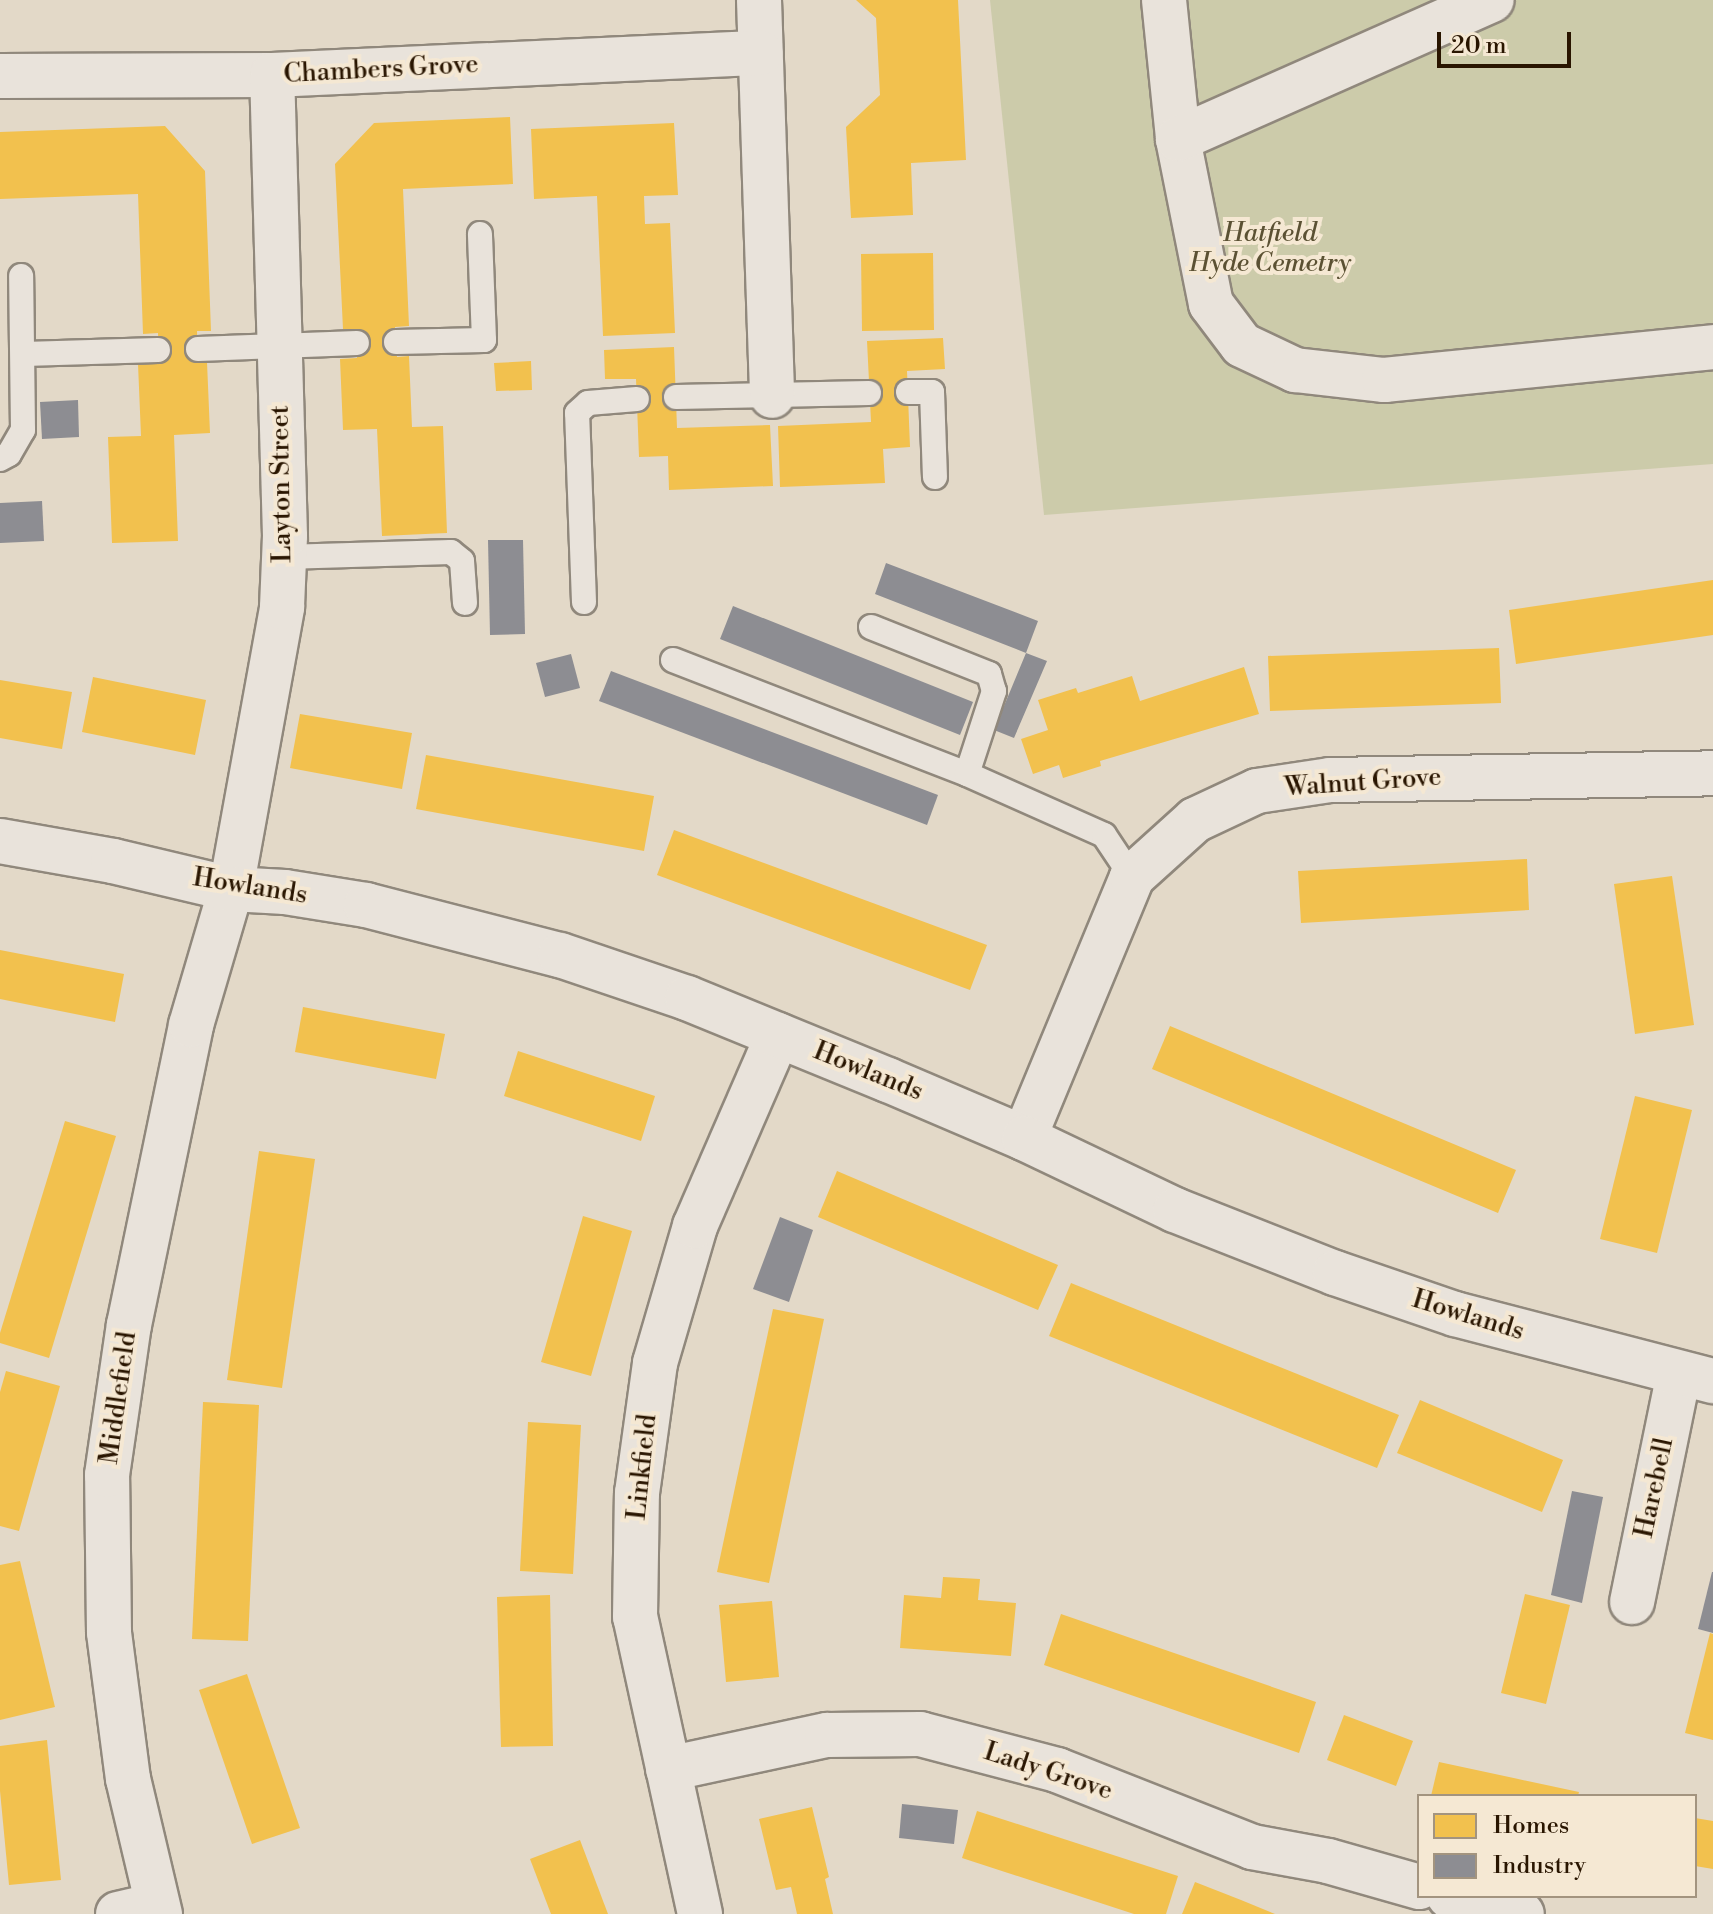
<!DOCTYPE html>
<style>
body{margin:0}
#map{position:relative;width:1713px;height:1914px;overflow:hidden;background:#e3d9c8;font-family:"Libre Bodoni",serif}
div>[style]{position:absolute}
.green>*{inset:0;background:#cccbaa}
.homes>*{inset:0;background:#f2c14e}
.industry>*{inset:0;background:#8d8d92}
.roads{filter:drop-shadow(2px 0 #90887c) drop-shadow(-2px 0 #90887c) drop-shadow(0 2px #90887c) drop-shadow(0 -2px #90887c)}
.lane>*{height:24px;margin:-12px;padding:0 12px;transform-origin:12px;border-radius:12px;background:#e9e3db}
.street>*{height:44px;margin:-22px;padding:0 22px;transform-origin:22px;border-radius:22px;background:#e9e3db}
.secondary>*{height:44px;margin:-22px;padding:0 22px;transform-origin:22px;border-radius:22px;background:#e9e3db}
span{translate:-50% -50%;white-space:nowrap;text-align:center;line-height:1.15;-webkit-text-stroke:8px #f5e8d3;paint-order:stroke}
.street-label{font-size:26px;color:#291500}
.park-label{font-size:26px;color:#5b5133;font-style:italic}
.legend{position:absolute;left:1417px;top:1794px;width:280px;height:104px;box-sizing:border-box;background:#f5e8d3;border:2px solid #a3947f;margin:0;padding:10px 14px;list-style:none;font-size:24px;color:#291500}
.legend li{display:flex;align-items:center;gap:16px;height:40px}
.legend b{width:40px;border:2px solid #a3947f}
.scale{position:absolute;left:1437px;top:32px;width:134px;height:36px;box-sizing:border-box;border:4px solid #291500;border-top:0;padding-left:10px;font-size:24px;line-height:28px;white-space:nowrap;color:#291500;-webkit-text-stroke:6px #f5e8d3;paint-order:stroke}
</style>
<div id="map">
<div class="green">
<i style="clip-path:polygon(990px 0,1713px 0,1713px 464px,1044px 515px)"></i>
</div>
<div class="homes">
<i style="clip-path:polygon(856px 0,958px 0,966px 160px,911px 163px,913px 215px,851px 218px,846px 127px,880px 95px,876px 18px)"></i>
<i style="clip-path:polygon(510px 117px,513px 184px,403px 189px,409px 326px,395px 327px,397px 357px,409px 356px,412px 427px,443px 426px,447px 533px,382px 536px,377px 429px,343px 430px,340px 359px,357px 358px,356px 329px,343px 329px,335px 164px,374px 123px)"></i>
<i style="clip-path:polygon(674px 123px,678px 195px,644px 196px,645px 224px,670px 223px,675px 333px,603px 336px,597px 196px,534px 199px,531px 129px)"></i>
<i style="clip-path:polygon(165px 126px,205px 171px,211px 331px,197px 331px,198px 362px,207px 362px,210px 433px,174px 435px,178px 541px,112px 543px,108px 437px,141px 436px,138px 364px,159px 364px,158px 333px,143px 334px,138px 194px,0 199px,0 132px)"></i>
<i style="clip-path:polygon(933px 253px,934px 330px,862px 331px,861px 254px)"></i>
<i style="clip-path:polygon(943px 338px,945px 369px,907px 371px,910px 447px,883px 449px,885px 483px,780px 487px,778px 426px,871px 422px,867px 341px)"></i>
<i style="clip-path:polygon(674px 347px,677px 428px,770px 425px,773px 486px,669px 490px,668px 456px,639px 457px,636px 379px,605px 379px,604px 350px)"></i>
<i style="clip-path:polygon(531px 361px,532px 390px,496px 391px,494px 363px)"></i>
<i style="clip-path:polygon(1713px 580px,1713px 635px,1516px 664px,1509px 610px)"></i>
<i style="clip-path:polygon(1499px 648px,1501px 703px,1270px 711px,1268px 656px)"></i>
<i style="clip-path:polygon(1244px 667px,1259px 714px,1100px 761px,1101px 766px,1063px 778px,1059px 765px,1033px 774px,1021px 739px,1048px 730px,1038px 700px,1076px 688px,1078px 693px,1132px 676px,1140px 701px)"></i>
<i style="clip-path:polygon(93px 677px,206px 700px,195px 755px,82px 732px)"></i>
<i style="clip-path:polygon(0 680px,72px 692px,62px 749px,0 738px)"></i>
<i style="clip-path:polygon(300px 714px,412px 733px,402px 789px,290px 768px)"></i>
<i style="clip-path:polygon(426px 755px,654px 796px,644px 851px,416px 809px)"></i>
<i style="clip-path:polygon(674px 830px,987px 945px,970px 990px,657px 875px)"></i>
<i style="clip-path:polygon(1527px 859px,1529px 910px,1301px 923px,1298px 871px)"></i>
<i style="clip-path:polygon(1672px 876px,1694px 1025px,1635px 1034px,1614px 884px)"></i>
<i style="clip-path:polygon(0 950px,124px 974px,115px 1022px,0 999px)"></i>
<i style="clip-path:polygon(303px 1007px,445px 1034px,436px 1079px,295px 1052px)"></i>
<i style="clip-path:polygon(1170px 1026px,1516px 1170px,1498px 1213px,1152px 1069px)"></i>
<i style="clip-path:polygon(518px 1051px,655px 1096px,641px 1141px,504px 1096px)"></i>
<i style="clip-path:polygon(1635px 1096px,1692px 1110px,1657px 1253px,1600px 1239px)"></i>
<i style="clip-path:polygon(65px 1121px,116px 1136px,49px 1358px,0 1343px,0 1333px)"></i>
<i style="clip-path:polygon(259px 1151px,315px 1159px,282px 1388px,227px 1380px)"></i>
<i style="clip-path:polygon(837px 1171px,1058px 1265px,1038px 1310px,818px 1217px)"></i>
<i style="clip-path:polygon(583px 1216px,632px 1231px,591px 1376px,541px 1362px)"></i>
<i style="clip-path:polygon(1071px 1283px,1399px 1415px,1377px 1468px,1049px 1336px)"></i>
<i style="clip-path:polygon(773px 1309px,824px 1319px,769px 1583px,717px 1572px)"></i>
<i style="clip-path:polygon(6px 1371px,60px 1386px,19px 1531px,0 1526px,0 1392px)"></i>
<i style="clip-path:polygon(1420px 1400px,1563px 1460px,1542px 1512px,1397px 1453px)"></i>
<i style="clip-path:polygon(203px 1402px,259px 1405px,248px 1641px,192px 1639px)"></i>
<i style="clip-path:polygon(528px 1422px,581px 1425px,573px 1574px,520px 1571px)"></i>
<i style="clip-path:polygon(20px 1561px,55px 1707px,0 1720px,0 1565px)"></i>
<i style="clip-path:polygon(943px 1577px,980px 1579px,978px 1600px,1016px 1603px,1011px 1656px,900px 1648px,904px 1595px,941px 1598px)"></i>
<i style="clip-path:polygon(1525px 1594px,1570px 1605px,1546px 1704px,1501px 1693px)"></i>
<i style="clip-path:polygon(550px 1595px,553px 1746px,501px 1747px,497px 1597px)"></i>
<i style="clip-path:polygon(772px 1601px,779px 1677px,726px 1682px,719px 1605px)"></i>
<i style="clip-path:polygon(1061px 1614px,1316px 1702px,1299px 1753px,1044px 1665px)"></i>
<i style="clip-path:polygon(1710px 1633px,1713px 1634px,1713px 1740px,1685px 1733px)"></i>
<i style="clip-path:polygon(247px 1674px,300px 1828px,252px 1844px,199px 1690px)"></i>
<i style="clip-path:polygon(1344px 1715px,1413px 1741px,1396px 1786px,1327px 1760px)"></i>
<i style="clip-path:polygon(47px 1740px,61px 1880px,9px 1885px,0 1791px,0 1746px)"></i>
<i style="clip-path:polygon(1439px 1762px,1579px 1792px,1578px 1796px,1431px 1796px)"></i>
<i style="clip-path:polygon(812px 1807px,829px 1877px,825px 1879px,833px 1914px,797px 1914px,791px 1887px,776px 1890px,759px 1819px)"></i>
<i style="clip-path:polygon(977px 1811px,1178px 1876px,1166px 1914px,1134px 1914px,962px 1858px)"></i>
<i style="clip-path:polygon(1695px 1818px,1713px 1821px,1713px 1869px,1695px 1866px)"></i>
<i style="clip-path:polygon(580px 1840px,608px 1914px,551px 1914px,530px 1859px)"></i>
<i style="clip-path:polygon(1195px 1882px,1241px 1900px,1275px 1914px,1182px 1914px)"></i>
</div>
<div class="industry">
<i style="clip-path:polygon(78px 400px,79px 437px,42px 439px,40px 402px)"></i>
<i style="clip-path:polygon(42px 501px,44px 541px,0 543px,0 503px)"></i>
<i style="clip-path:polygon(488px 540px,523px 540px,525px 634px,490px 635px)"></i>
<i style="clip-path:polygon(886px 563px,1038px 621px,1026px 653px,1047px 661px,1014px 738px,994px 730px,1026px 653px,875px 594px)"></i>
<i style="clip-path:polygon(733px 606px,973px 702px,960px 735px,720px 639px)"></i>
<i style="clip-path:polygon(571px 654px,580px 688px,545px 697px,536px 663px)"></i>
<i style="clip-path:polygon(611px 671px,938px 795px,927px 825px,599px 701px)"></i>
<i style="clip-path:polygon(780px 1217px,813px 1230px,789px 1302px,753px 1289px)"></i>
<i style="clip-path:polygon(1572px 1491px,1603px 1497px,1582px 1603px,1551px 1595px)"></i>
<i style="clip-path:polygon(1712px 1572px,1713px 1572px,1713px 1633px,1698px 1629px)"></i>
<i style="clip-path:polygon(902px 1804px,958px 1810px,954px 1844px,899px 1838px)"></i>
</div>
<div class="roads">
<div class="lane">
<i style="left:396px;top:342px;width:88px;rotate:-1.3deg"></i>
<i style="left:484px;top:340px;width:106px;rotate:-92.2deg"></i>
<i style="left:198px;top:349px;width:159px;rotate:-2.2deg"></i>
<i style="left:24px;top:354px;width:134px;rotate:-1.7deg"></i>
<i style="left:908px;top:392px;width:24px"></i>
<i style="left:932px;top:392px;width:85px;rotate:88deg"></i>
<i style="left:676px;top:397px;width:193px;rotate:-1.2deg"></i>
<i style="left:0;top:459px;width:10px;rotate:-29deg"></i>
<i style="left:9px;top:454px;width:28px;rotate:-60deg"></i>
<i style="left:23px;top:430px;width:154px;rotate:-90.7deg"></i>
<i style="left:284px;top:557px;width:167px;rotate:-1.7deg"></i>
<i style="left:451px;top:552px;width:14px;rotate:39deg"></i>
<i style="left:462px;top:561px;width:42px;rotate:85.9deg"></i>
<i style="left:584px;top:602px;width:189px;rotate:-92.1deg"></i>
<i style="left:577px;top:413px;width:15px;rotate:-42deg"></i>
<i style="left:588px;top:403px;width:49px;rotate:-4.7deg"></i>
<i style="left:871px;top:627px;width:127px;rotate:21.7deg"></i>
<i style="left:989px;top:674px;width:18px;rotate:74deg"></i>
<i style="left:994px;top:691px;width:87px;rotate:108deg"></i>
<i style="left:673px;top:660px;width:315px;rotate:21.2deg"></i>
<i style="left:967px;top:774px;width:150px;rotate:24deg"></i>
<i style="left:1104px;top:835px;width:50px;rotate:56.3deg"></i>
</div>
<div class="street">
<i style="left:759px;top:0;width:396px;rotate:88.1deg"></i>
<i style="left:1164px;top:0;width:140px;rotate:84.2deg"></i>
<i style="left:1178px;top:139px;width:168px;rotate:78.7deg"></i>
<i style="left:1211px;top:304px;width:51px;rotate:52.9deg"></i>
<i style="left:1242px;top:345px;width:59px;rotate:25.3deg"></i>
<i style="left:1295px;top:370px;width:90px;rotate:6.4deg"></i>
<i style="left:1384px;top:380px;width:331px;rotate:-5.7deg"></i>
<i style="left:0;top:76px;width:272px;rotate:-0.2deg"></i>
<i style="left:272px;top:75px;width:489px;rotate:-2.6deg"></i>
<i style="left:1178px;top:139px;width:343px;rotate:-23.9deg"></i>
<i style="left:1024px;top:1138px;width:282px;rotate:-67.5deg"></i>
<i style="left:1132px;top:877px;width:85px;rotate:-42.1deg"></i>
<i style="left:1195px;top:820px;width:68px;rotate:-25.1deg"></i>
<i style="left:1257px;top:791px;width:74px;rotate:-8.6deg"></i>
<i style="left:1330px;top:780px;width:383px;rotate:-1deg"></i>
<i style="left:1632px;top:1602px;width:233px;rotate:-78.4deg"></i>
<i style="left:668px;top:1769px;width:163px;rotate:-12.1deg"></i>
<i style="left:827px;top:1735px;width:93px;rotate:-0.6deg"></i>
<i style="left:920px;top:1734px;width:142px;rotate:14.7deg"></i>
<i style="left:1057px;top:1770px;width:210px;rotate:21.5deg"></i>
<i style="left:1252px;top:1847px;width:77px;rotate:10.4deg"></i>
<i style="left:1328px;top:1861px;width:95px;rotate:15.9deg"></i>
<i style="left:1449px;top:1896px;width:75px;rotate:13.9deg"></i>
<i style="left:118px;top:1914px;width:40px;rotate:-13deg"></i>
<i style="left:160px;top:1914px;width:139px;rotate:-103.3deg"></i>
<i style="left:128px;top:1779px;width:148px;rotate:-97.4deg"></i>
<i style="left:109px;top:1632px;width:157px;rotate:-90.7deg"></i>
<i style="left:107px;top:1475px;width:152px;rotate:-81.7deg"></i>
<i style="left:129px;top:1325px;width:306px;rotate:-78.3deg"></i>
<i style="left:191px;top:1025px;width:142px;rotate:-73.6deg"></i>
<i style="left:231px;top:889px;width:287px;rotate:-79.7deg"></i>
<i style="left:282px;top:607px;width:71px;rotate:-87.6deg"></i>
<i style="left:285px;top:536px;width:461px;rotate:-91.6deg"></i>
<i style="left:700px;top:1914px;width:304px;rotate:-102.3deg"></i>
<i style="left:635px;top:1617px;width:124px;rotate:-89.1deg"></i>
<i style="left:637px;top:1493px;width:131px;rotate:-82.1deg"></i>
<i style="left:655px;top:1363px;width:143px;rotate:-73.7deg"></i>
<i style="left:695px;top:1226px;width:208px;rotate:-66.5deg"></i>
</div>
<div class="secondary">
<i style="left:0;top:841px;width:115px;rotate:10deg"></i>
<i style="left:113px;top:861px;width:121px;rotate:13.3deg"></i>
<i style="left:231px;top:889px;width:54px;rotate:3.2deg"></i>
<i style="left:285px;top:892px;width:82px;rotate:9.1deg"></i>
<i style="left:366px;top:905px;width:200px;rotate:14.5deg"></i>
<i style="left:560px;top:955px;width:134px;rotate:18.7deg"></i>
<i style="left:687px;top:998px;width:217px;rotate:22.2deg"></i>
<i style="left:888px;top:1080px;width:148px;rotate:23.1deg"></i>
<i style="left:1024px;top:1138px;width:167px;rotate:25.5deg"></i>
<i style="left:1175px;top:1210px;width:172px;rotate:21.5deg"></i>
<i style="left:1335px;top:1273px;width:127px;rotate:18.9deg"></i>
<i style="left:1455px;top:1314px;width:267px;rotate:14.6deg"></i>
</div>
</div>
<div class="street-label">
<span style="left:381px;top:70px;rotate:-3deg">Chambers Grove</span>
<span style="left:282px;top:484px;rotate:-91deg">Layton Street</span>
<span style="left:1363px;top:783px;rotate:-4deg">Walnut Grove</span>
<span style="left:250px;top:887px;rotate:9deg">Howlands</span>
<span style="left:868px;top:1072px;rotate:22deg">Howlands</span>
<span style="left:1468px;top:1316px;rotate:17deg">Howlands</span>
<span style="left:119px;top:1398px;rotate:-82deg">Middlefield</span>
<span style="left:643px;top:1467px;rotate:-84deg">Linkfield</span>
<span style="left:1655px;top:1488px;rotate:-78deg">Harebell</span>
<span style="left:1048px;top:1772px;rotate:18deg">Lady Grove</span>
</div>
<div class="park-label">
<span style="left:1270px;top:249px">Hatfield<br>Hyde Cemetry</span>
</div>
<ul class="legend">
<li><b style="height:22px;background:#f2c14e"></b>Homes</li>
<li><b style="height:22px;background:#8d8d92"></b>Industry</li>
</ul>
<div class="scale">20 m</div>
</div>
